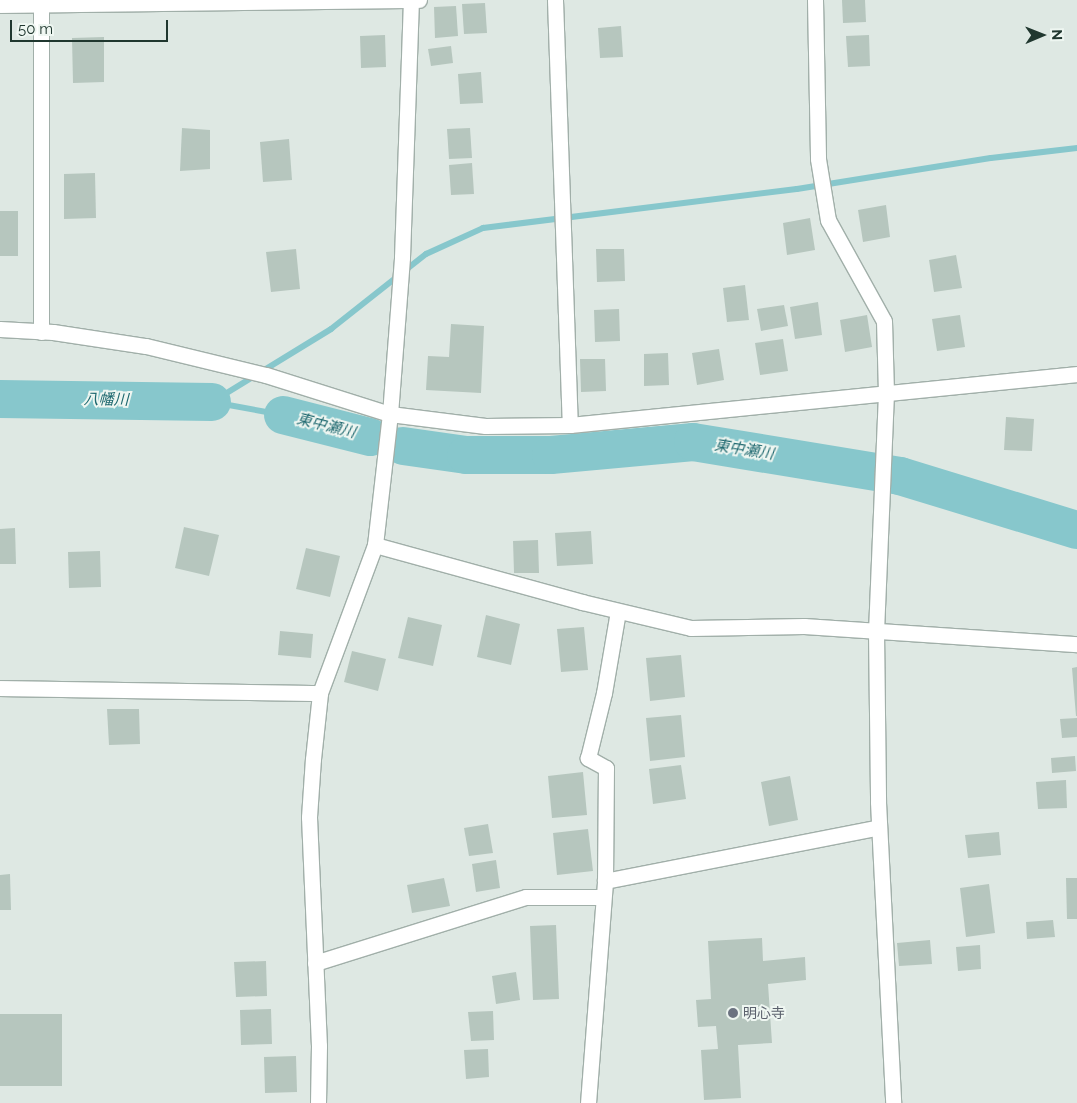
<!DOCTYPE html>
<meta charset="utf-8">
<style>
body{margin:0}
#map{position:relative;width:1077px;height:1103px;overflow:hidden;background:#dee8e3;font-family:Raleway,"Noto Sans JP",sans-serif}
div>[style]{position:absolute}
.stream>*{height:6px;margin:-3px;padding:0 3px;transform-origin:3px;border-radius:3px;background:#87c7cc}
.river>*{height:38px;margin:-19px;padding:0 19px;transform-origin:19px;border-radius:19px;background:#87c7cc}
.building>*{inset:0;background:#b6c6be}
.roads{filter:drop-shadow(1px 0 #a1afa9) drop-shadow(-1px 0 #a1afa9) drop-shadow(0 1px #a1afa9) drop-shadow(0 -1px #a1afa9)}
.minor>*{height:15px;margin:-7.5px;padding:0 7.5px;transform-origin:7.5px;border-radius:7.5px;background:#fff}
.tertiary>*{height:15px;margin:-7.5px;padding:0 7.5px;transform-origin:7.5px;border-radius:7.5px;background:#fff}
.dots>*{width:14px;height:14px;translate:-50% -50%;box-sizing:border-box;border:2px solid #eef6f1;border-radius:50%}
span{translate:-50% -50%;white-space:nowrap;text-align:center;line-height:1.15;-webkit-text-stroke:4px #eef6f1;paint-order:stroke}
.worship-label{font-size:14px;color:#5b616d}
.left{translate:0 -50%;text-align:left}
.water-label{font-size:15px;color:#1e686f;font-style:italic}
.north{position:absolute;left:1017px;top:10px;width:50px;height:50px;-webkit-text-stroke:4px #eef6f1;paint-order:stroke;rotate:89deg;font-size:14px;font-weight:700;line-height:20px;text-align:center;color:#20372f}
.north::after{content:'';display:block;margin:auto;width:18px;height:22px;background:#20372f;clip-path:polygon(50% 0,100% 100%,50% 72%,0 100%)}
.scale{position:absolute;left:10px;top:20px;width:158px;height:22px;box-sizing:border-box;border:2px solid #20372f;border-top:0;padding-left:6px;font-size:15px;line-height:18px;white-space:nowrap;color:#20372f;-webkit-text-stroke:4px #eef6f1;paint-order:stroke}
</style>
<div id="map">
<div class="stream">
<i style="left:283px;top:415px;width:72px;rotate:-169.6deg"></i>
<i style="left:212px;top:402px;width:140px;rotate:-31.5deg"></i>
<i style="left:331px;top:329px;width:121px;rotate:-38.3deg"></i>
<i style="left:426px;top:254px;width:63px;rotate:-24.5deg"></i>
<i style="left:483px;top:228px;width:316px;rotate:-7.1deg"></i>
<i style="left:797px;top:189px;width:196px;rotate:-9.1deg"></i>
<i style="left:991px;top:158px;width:87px;rotate:-6.6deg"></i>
</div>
<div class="river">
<i style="left:0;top:399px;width:212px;rotate:0.8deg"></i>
<i style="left:283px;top:415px;width:90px;rotate:14.2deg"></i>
<i style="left:403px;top:446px;width:64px;rotate:8.1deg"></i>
<i style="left:466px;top:455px;width:85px"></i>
<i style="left:551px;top:455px;width:143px;rotate:-5.2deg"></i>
<i style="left:693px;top:442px;width:210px;rotate:9.3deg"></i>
<i style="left:900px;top:476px;width:185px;rotate:17deg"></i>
</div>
<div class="building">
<i style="clip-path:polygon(842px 0,865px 0,866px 22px,843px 23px)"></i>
<i style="clip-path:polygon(485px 3px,487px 33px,464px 34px,462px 4px)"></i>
<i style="clip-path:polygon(456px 6px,458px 36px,435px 38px,434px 7px)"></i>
<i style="clip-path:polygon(621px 26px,623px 57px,600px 58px,598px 28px)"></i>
<i style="clip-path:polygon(385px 35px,386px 67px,361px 68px,360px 36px)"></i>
<i style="clip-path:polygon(869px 35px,870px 66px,848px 67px,846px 36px)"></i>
<i style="clip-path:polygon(104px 37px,104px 82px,73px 83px,72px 38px)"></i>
<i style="clip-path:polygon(451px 46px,453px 63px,431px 66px,428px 49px)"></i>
<i style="clip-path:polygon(481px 72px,483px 103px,460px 104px,458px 74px)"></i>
<i style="clip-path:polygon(182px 128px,210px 130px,210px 169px,180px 171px)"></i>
<i style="clip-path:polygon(470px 128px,472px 158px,449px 159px,447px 129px)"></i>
<i style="clip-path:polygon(289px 139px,292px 180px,263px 182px,260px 142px)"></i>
<i style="clip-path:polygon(472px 163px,474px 194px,451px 195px,449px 165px)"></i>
<i style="clip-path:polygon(95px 173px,96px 218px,64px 219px,64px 174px)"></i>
<i style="clip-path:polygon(886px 205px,890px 237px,863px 242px,858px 210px)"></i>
<i style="clip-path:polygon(0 211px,18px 211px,18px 256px,0 256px)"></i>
<i style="clip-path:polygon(810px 218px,815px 250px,787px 255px,783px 223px)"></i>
<i style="clip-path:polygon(296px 249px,300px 289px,271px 292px,266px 252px)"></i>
<i style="clip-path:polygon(596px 249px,624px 249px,625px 281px,597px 282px)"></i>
<i style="clip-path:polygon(956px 255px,962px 288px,934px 292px,929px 260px)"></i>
<i style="clip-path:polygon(745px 285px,749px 320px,727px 322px,723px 288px)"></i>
<i style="clip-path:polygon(818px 302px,822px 335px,795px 339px,790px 307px)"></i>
<i style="clip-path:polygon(784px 305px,788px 326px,761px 331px,757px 309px)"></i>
<i style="clip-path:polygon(619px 309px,620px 341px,595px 342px,594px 310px)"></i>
<i style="clip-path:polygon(867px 315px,872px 347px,845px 352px,840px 320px)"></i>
<i style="clip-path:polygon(960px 315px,965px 347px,937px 351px,932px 319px)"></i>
<i style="clip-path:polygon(451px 324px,484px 326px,481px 393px,426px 390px,428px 356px,449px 357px)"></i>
<i style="clip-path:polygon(783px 339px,788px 371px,760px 375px,755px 343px)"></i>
<i style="clip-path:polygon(719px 349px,724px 380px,697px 385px,692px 353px)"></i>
<i style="clip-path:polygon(668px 353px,669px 385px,644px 386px,644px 354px)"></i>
<i style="clip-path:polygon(580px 359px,605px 359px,606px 391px,581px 392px)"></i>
<i style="clip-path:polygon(1006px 417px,1034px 419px,1032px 451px,1004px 450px)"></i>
<i style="clip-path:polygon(184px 527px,219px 535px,209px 576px,175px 568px)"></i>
<i style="clip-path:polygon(15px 528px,16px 564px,0 564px,0 529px)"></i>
<i style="clip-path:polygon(591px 531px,593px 564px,557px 566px,555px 533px)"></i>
<i style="clip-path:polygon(538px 540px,539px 573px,514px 573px,513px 541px)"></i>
<i style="clip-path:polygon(306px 548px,340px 556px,330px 597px,296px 589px)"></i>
<i style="clip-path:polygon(100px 551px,101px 587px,69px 588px,68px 552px)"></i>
<i style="clip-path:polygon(486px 615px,520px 624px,511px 665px,477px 657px)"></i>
<i style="clip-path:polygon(408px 617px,442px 625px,433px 666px,398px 658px)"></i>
<i style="clip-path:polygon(584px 627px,588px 670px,561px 672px,557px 629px)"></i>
<i style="clip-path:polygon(280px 631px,313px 634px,311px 658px,278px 655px)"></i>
<i style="clip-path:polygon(352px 651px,386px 659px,378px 691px,344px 682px)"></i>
<i style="clip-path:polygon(681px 655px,685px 697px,650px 701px,646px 658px)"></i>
<i style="clip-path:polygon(1077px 667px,1077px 716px,1076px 716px,1072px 668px)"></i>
<i style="clip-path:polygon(107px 709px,139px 709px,140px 744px,109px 745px)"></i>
<i style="clip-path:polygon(681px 715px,685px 757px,650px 761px,646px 718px)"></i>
<i style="clip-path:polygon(1077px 718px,1077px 737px,1062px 738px,1060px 719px)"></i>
<i style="clip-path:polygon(1075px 756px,1076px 771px,1052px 773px,1051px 758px)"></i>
<i style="clip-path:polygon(681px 765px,686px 799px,653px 804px,649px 769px)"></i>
<i style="clip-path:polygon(583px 772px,587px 815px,552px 818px,548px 776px)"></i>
<i style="clip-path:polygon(790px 776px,798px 820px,769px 826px,761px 782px)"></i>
<i style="clip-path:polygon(1066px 780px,1067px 808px,1038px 809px,1036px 782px)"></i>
<i style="clip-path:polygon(488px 824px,493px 853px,469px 856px,464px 828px)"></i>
<i style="clip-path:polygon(588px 829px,593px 871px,557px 875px,553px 833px)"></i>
<i style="clip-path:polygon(999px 832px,1001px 855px,968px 858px,965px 835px)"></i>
<i style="clip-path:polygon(496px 860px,500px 888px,476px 892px,472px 864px)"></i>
<i style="clip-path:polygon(10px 874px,11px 910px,0 910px,0 875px)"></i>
<i style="clip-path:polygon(444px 878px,450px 906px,412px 913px,407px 885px)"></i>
<i style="clip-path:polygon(1066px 878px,1077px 878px,1077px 919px,1067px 919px)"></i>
<i style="clip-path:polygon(989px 884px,995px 933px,966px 937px,960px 888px)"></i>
<i style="clip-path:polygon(1053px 920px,1055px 937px,1027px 939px,1026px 922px)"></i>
<i style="clip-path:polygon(556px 925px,559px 999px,533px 1000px,530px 926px)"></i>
<i style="clip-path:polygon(762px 938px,763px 961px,805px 957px,806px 980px,768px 984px,772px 1043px,738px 1045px,741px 1098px,704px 1100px,701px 1050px,718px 1049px,716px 1026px,698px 1027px,696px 1000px,711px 999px,708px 941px)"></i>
<i style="clip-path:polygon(930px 940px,932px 964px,899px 966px,897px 943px)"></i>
<i style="clip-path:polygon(980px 945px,981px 969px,958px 971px,956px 947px)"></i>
<i style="clip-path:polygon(266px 961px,267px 996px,236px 997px,234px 962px)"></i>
<i style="clip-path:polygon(516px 972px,520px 1000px,496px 1004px,492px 976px)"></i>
<i style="clip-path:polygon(271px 1009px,272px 1044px,241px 1045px,240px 1010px)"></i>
<i style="clip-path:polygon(493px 1011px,494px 1040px,471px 1041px,468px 1012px)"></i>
<i style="clip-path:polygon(0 1014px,62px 1014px,62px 1086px,0 1086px)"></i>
<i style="clip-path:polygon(488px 1049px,489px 1077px,466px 1079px,464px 1050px)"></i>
<i style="clip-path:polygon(296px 1056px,297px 1092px,265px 1093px,264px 1057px)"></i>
</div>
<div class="roads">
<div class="minor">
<i style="left:41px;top:0;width:332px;rotate:90deg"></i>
<i style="left:555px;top:0;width:425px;rotate:88deg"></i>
<i style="left:815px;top:0;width:159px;rotate:88.9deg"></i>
<i style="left:818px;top:159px;width:62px;rotate:80.7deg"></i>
<i style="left:828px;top:220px;width:115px;rotate:61deg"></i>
<i style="left:884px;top:321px;width:72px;rotate:88.4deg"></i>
<i style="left:886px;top:393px;width:238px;rotate:92.4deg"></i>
<i style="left:876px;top:631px;width:171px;rotate:89.3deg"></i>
<i style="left:878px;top:802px;width:301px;rotate:87.1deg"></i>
<i style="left:0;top:5px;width:419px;rotate:-0.7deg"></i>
<i style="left:375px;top:545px;width:215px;rotate:15.4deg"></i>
<i style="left:582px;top:602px;width:112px;rotate:13.4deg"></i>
<i style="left:691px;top:628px;width:113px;rotate:-1deg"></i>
<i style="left:804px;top:626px;width:274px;rotate:3.8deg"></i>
<i style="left:0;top:688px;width:320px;rotate:0.9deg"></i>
<i style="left:605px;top:881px;width:279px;rotate:-11.1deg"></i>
<i style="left:315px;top:963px;width:221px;rotate:-17.4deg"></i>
<i style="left:526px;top:897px;width:77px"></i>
<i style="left:318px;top:1103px;width:57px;rotate:-89deg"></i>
<i style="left:319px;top:1046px;width:229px;rotate:-92.5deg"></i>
<i style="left:309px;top:817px;width:58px;rotate:-86.1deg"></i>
<i style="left:313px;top:759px;width:66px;rotate:-83.9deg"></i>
<i style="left:320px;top:693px;width:158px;rotate:-69.6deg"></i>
<i style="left:375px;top:545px;width:132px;rotate:-83.5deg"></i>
<i style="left:390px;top:414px;width:157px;rotate:-85.6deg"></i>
<i style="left:402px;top:257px;width:257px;rotate:-88deg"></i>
<i style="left:588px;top:1103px;width:223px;rotate:-85.6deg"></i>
<i style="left:605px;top:881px;width:113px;rotate:-89.5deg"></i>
<i style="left:606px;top:768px;width:21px;rotate:-151deg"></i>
<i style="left:588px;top:758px;width:67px;rotate:-76.2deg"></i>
<i style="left:604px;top:693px;width:83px;rotate:-80.3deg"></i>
</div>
<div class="tertiary">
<i style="left:0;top:329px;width:53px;rotate:3.2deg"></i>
<i style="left:53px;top:332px;width:94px;rotate:8.6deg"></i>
<i style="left:146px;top:346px;width:123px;rotate:13.6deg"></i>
<i style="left:266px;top:375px;width:130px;rotate:17.5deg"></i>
<i style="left:390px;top:414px;width:96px;rotate:7.2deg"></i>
<i style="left:485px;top:426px;width:85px;rotate:-0.7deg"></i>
<i style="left:570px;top:425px;width:510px;rotate:-5.74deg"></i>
</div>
</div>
<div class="dots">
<i style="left:733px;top:1013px;background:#6b7280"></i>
</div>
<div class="worship-label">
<span class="left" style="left:743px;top:1013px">明心寺</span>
</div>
<div class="water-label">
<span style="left:106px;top:400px;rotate:1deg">八幡川</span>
<span style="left:326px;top:426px;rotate:14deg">東中瀬川</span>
<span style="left:744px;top:450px;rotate:9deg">東中瀬川</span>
</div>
<div class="north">N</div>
<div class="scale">50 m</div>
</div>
